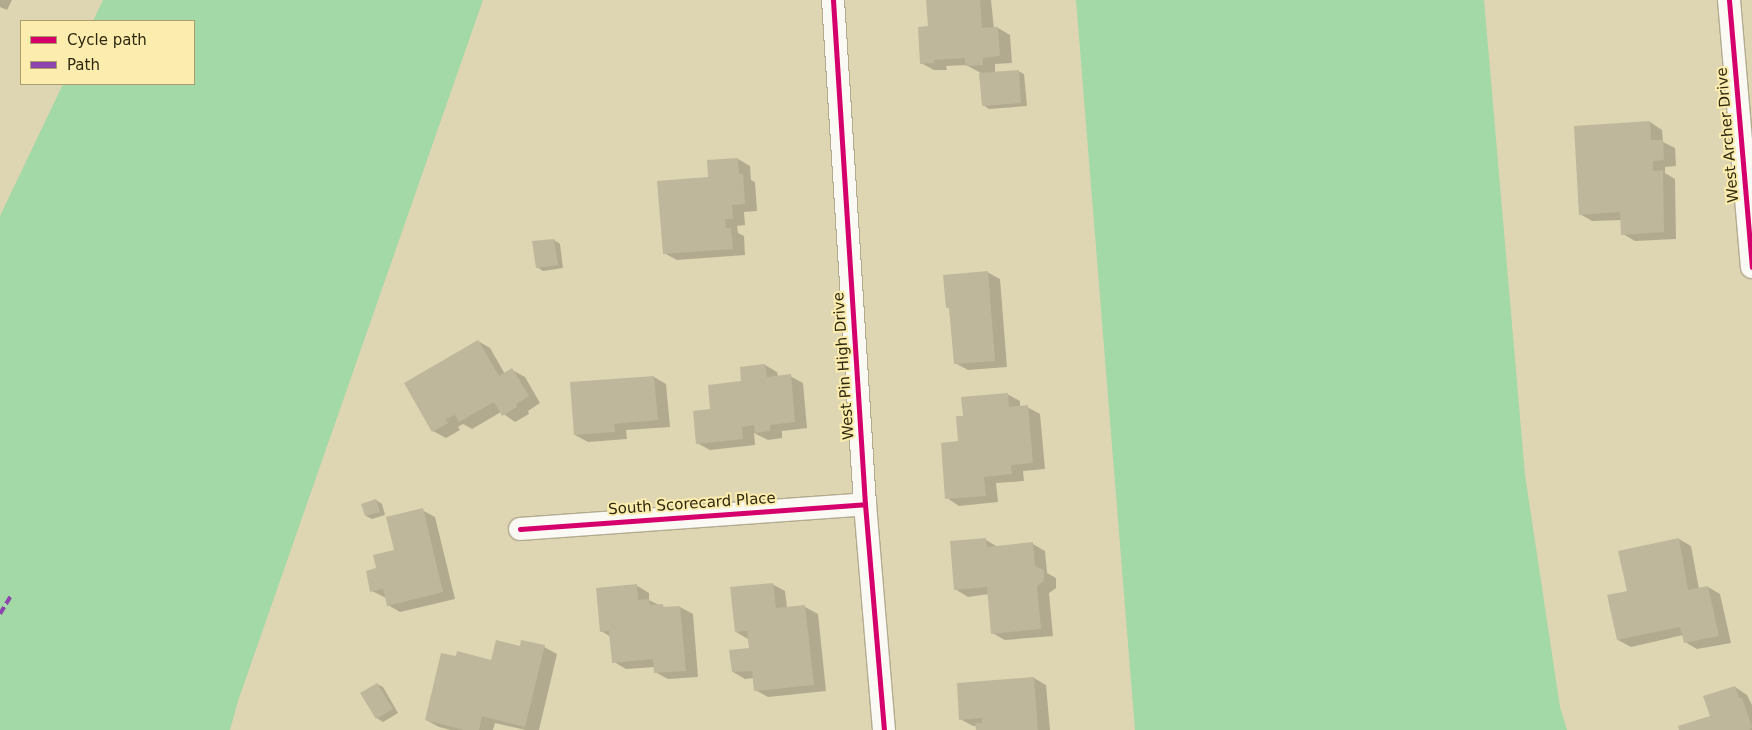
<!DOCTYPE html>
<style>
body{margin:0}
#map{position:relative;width:1752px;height:730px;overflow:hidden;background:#ded5b2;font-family:"DejaVu Sans",sans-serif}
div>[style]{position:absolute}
.green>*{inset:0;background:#a3d8a7}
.shadow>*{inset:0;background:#0003}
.building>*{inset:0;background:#bfb79c}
.roads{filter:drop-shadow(1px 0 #b3ab90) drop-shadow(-1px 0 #b3ab90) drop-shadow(0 1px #b3ab90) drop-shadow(0 -1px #b3ab90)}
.street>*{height:22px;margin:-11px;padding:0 11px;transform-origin:11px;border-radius:11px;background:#faf9f3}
.quiet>*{height:4px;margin-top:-2px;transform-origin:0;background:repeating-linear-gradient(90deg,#8e44ad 0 8px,transparent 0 12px)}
.cycleway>*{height:5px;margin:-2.5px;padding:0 2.5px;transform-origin:2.5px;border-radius:2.5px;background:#d6006c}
span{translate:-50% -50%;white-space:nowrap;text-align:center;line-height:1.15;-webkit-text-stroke:4px #fcedae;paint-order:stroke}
.street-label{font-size:15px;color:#2e280f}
.legend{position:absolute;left:20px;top:20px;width:175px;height:65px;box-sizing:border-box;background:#fcedae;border:1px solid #aa9e6e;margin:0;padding:6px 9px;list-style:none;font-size:15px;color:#2e280f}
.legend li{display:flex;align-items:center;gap:10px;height:25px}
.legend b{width:25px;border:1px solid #aa9e6e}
</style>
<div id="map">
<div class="green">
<i style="clip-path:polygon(103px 0,483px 0,238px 701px,230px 730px,0 730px,0 216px,63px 84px,194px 84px,194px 21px,93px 21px)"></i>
<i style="clip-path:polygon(1076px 0,1484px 0,1525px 475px,1560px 707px,1567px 730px,1135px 730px)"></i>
</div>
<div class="shadow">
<i style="clip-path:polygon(0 0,12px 0,7px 10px,0 7px)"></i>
<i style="clip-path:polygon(927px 0,991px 0,994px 29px,998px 28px,1010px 35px,1012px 63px,995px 64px,995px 73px,1018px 71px,1024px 74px,1027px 106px,989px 109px,983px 105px,981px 73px,966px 65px,946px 66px,947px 70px,934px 70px,921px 63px,929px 27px)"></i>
<i style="clip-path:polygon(1650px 122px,1662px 130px,1663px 142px,1675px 148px,1676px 166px,1665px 167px,1665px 173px,1675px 179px,1676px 239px,1635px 241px,1623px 234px,1622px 220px,1592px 221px,1580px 214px)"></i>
<i style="clip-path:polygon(738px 159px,750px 166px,751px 180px,755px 182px,757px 211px,744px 212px,745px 225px,737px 226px,738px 233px,744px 236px,745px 255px,677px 260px,664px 253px,710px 178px)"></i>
<i style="clip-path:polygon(554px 240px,560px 244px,563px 268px,543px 271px,537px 267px)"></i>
<i style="clip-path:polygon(987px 272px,1000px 279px,1007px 367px,968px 370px,955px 363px,950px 309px,947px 307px)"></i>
<i style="clip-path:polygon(478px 341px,490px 348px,505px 374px,512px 370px,525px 377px,540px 403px,528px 411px,529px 414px,515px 422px,501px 412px,472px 429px,463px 424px,458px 427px,460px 430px,446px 438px,433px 431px)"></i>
<i style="clip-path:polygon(765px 365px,777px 372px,778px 377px,790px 376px,803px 383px,807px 428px,782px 431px,782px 438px,768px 440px,754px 433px,755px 445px,710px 450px,697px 443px,712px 411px)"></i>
<i style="clip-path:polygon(654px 377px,666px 384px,670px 427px,626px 430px,627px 439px,588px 442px,575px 435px)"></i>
<i style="clip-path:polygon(1007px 394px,1020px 401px,1020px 407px,1027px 407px,1040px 414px,1045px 469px,1023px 471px,1024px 481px,996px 483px,998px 502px,959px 506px,947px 498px,964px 417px)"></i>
<i style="clip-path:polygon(376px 500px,382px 504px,385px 515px,372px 519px,366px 516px)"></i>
<i style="clip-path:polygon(422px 510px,435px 517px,455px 599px,400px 612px,388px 605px,386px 598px,372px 591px,378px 569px,395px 550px)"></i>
<i style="clip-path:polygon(1679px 539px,1691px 546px,1699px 589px,1708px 587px,1720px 594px,1731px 643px,1697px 649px,1685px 642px,1683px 635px,1631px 647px,1618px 640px,1629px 592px)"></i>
<i style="clip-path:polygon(986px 540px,998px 547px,1033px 544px,1045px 551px,1047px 573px,1056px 578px,1056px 588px,1049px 593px,1053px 636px,1005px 640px,992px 633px,989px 594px,968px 597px,955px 589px)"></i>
<i style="clip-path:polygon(772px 584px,785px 591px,787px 608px,805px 607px,818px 614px,826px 691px,768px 697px,755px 690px,754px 678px,745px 679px,733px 672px,750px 649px,748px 639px,736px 632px)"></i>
<i style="clip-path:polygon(636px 585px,649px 593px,649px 600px,659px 605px,668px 608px,680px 607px,693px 614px,698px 677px,668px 679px,655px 672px,655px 667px,626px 669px,614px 662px,611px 637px,601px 631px)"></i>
<i style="clip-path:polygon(521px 647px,544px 647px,557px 654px,539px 730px,526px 730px,495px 723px,493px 730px,451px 730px,439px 727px,426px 720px,492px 661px)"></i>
<i style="clip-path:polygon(1034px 678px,1046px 685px,1050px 730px,977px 730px,977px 726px,973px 726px,960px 719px)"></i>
<i style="clip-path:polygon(377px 684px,383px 687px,398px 713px,383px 722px,377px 718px)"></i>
<i style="clip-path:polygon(1735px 687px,1747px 695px,1752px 705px,1752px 730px,1680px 730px,1712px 717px)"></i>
</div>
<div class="building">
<i style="clip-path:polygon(926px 0,980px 0,982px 28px,998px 27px,1000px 56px,983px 58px,983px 65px,965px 66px,965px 58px,934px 60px,935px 63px,920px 64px,918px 27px,928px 26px)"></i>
<i style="clip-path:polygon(1019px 70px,1021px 103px,982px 106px,979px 73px)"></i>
<i style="clip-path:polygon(1650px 121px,1651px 140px,1663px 140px,1664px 160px,1653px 161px,1653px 171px,1663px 170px,1664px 232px,1621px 235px,1620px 212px,1579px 215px,1574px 126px)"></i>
<i style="clip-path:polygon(738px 158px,739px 174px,743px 174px,745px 204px,732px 205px,733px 219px,725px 219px,726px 228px,731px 228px,733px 249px,663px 254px,657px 181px,708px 177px,707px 160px)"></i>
<i style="clip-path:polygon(554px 239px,558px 265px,536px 268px,532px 241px)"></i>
<i style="clip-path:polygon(988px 271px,995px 361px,954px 364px,949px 308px,946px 308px,943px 275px)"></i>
<i style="clip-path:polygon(478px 340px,499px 376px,512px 368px,529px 396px,516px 404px,517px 407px,502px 416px,494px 402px,459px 422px,455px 415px,446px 419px,448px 423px,432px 432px,404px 383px)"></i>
<i style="clip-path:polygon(765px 364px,767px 377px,791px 374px,795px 422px,770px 425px,770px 431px,755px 433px,754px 425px,742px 427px,743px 439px,696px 444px,693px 411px,710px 409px,708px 385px,741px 381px,740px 367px)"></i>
<i style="clip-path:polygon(654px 376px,658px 420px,614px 424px,615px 432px,574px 435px,570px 382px)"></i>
<i style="clip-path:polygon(1008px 393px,1009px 407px,1028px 405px,1033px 463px,1011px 465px,1012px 474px,984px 477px,986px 496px,945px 499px,941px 443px,958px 441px,956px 416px,963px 416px,961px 397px)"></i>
<i style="clip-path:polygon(376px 499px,380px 512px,365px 516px,361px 504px)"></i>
<i style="clip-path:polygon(423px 508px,443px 592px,387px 606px,383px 589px,370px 592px,366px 571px,376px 568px,373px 555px,394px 550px,386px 517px)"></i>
<i style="clip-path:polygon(986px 538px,987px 547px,1033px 542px,1035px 566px,1044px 570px,1044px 581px,1037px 586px,1041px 629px,991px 634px,987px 587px,954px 590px,950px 541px)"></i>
<i style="clip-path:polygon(1679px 538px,1688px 590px,1708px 586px,1719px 636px,1684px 643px,1680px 627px,1617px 640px,1607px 595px,1627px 591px,1618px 551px)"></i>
<i style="clip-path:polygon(773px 583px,776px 608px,805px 605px,814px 685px,754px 691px,752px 671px,732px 672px,729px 650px,749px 648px,747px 631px,735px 632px,730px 587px)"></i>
<i style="clip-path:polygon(637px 584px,638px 600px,649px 599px,650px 605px,663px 604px,663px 607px,680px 606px,686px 671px,654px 673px,653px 659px,612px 663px,609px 631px,600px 632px,596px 588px)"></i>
<i style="clip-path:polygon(496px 640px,520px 646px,521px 640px,545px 645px,525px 727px,482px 716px,479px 730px,464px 730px,425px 720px,441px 653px,456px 656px,457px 651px,491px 660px)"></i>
<i style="clip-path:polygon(1034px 677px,1038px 730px,976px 730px,975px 723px,982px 723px,982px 718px,959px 720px,957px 683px)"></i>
<i style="clip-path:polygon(377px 683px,393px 709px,376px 719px,360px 693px)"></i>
<i style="clip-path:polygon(1735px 686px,1739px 698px,1742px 698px,1752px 727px,1749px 730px,1679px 730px,1678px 726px,1710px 716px,1703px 696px)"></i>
</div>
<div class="roads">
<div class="street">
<i style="left:833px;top:0;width:505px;rotate:86.37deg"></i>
<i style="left:865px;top:504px;width:227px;rotate:85.2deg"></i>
<i style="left:1729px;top:0;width:268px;rotate:85.1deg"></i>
<i style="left:520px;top:529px;width:346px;rotate:-4.1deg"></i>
</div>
</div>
<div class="quiet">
<i style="left:0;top:614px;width:23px;rotate:-59deg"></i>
</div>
<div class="cycleway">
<i style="left:833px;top:0;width:505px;rotate:86.37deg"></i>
<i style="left:865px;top:504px;width:227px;rotate:85.2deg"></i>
<i style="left:1729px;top:0;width:268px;rotate:85.1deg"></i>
<i style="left:520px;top:529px;width:346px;rotate:-4.1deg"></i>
</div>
<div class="street-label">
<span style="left:1728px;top:135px;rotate:-95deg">West Archer Drive</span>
<span style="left:844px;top:366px;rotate:-94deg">West Pin High Drive</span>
<span style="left:692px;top:504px;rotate:-4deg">South Scorecard Place</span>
</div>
<ul class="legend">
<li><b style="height:6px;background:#d6006c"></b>Cycle path</li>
<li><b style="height:6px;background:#8e44ad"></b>Path</li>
</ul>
</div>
